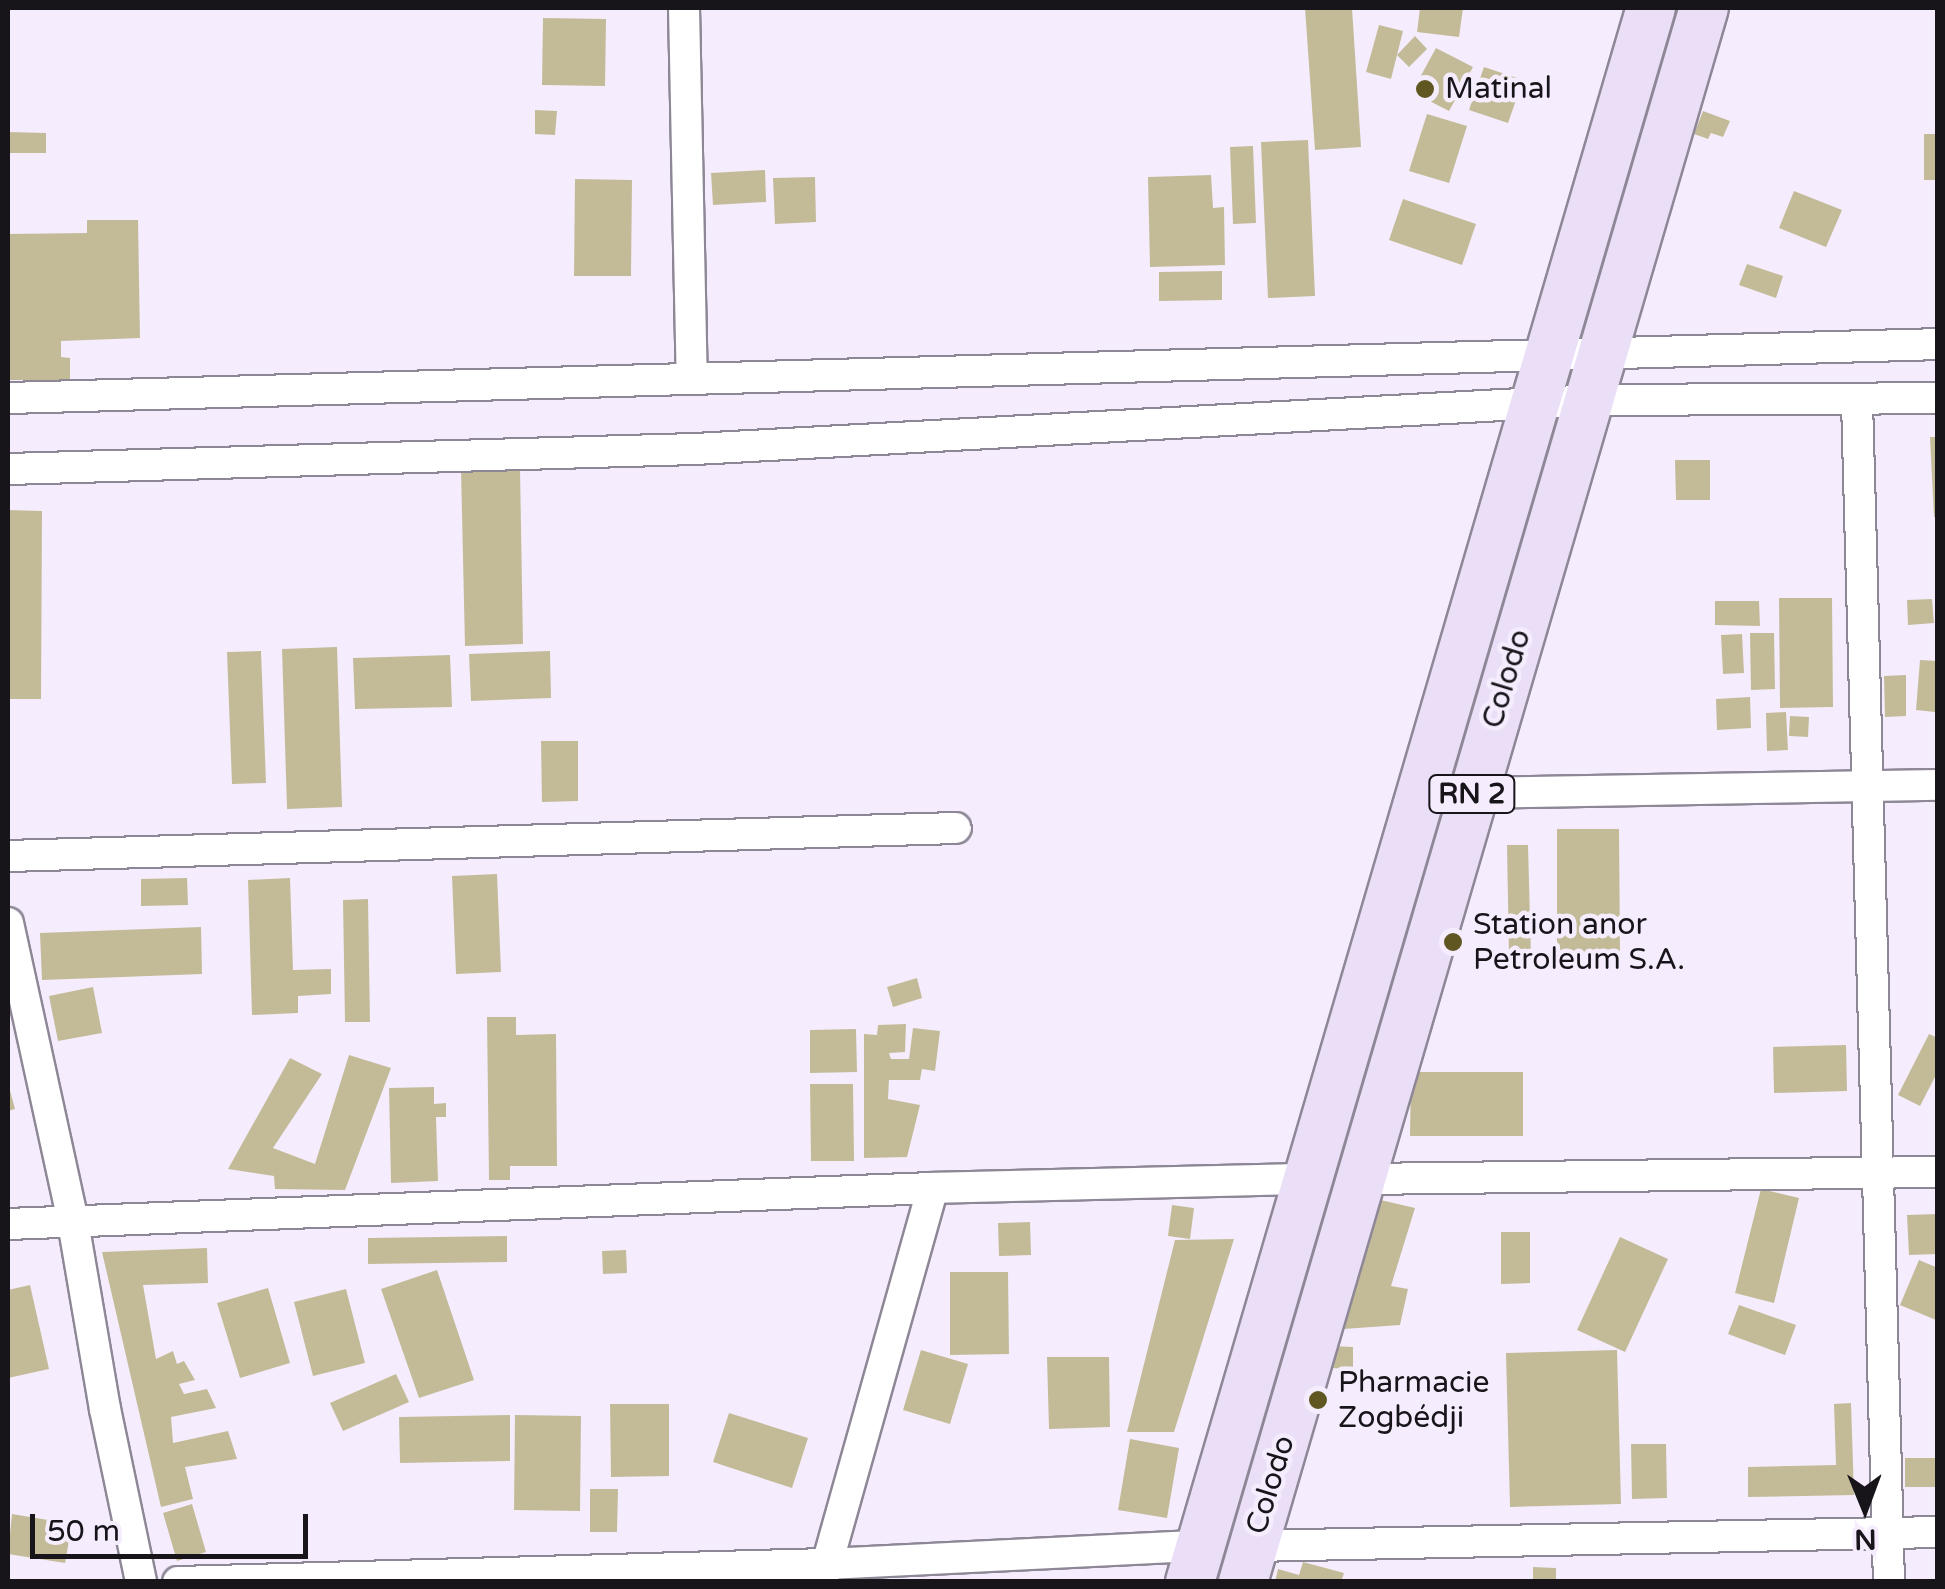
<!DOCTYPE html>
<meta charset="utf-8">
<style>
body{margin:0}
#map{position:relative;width:1945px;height:1589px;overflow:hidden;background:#f5edfe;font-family:"Varela Round",sans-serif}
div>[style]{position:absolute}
.building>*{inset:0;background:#c3bb98}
.roads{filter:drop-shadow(2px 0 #8e8796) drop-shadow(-2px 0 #8e8796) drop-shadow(0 2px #8e8796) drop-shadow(0 -2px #8e8796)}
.minor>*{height:30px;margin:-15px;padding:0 15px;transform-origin:15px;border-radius:15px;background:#fff}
.primary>*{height:48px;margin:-24px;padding:0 24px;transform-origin:24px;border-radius:24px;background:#ebdff8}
.dots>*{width:28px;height:28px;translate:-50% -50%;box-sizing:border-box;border:5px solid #f5edfe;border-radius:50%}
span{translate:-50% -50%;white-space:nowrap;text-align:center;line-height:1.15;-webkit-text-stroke:9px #f5edfe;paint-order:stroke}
.shield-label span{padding:2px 8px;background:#f5edfe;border:2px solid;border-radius:8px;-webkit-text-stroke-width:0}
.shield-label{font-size:28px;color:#17141a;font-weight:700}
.poi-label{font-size:30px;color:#17141a}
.left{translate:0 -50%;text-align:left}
.street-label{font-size:30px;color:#17141a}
.frame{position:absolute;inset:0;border:10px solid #17141a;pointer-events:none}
.north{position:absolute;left:1815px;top:1459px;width:100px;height:100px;-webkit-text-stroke:8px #f5edfe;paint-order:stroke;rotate:179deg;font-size:28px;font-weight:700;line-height:40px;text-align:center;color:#17141a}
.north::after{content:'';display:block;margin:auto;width:35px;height:45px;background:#17141a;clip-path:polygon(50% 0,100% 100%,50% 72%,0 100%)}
.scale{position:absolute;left:30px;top:1514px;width:278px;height:45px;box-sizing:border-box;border:5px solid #17141a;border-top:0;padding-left:12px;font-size:30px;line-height:35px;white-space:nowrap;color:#17141a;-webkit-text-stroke:8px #f5edfe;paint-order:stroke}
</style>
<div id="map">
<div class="building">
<i style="clip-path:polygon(1305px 8px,1352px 8px,1361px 147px,1315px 150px)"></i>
<i style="clip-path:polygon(1420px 8px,1463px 8px,1459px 37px,1417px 32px)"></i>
<i style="clip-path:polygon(543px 18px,606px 19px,605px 86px,542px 85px)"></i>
<i style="clip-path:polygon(1379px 25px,1403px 31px,1397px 55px,1415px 36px,1427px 49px,1409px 67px,1397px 55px,1391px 79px,1366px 72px)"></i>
<i style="clip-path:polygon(1436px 48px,1473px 67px,1449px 111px,1412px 92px)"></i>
<i style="clip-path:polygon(1484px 67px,1523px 80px,1508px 123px,1469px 110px)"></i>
<i style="clip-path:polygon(535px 110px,557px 111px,555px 135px,535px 134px)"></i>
<i style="clip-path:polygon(1703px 111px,1730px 121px,1723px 137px,1711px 133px,1708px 139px,1694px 134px)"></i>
<i style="clip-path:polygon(1427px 114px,1467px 126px,1449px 183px,1409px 171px)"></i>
<i style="clip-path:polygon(8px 132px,46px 133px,46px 153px,8px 153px)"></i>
<i style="clip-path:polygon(1924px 134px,1938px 134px,1938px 180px,1924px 180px)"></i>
<i style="clip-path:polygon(1308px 140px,1315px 296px,1268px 298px,1261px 142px)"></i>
<i style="clip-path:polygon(1253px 146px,1256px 223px,1233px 224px,1230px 147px)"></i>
<i style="clip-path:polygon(765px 170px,766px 202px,713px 205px,711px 173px)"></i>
<i style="clip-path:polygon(1211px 175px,1213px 208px,1224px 207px,1225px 265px,1150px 267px,1148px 177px)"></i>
<i style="clip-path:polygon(815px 177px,816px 222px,775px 224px,773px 178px)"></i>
<i style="clip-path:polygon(575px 179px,632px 180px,631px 276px,574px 276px)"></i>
<i style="clip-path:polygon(1794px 191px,1842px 210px,1826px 247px,1779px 228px)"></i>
<i style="clip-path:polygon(1403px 199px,1476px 224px,1462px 265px,1389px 240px)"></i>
<i style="clip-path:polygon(87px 220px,138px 220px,140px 338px,61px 341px,61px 357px,70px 358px,70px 380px,8px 380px,8px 234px,87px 233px)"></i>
<i style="clip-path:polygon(1747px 264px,1783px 276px,1776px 298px,1739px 285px)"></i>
<i style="clip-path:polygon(1222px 271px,1222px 300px,1159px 301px,1159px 272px)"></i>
<i style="clip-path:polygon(1930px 437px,1938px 437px,1938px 517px,1934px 517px)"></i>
<i style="clip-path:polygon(1675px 460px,1710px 460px,1710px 500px,1676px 500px)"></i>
<i style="clip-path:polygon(520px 469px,523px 644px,465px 646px,461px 470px)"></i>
<i style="clip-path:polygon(8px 510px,42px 511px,41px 699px,8px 699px)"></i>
<i style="clip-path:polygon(1779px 598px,1832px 598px,1833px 707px,1780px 708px)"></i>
<i style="clip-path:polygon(1932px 599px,1934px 623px,1908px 625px,1907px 600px)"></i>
<i style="clip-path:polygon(1715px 601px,1759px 601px,1760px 626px,1715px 625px)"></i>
<i style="clip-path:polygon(1750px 633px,1774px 633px,1775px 689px,1751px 690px)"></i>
<i style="clip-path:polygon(1742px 634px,1744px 673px,1723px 674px,1721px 635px)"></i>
<i style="clip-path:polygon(337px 647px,342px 807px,287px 809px,282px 649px)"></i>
<i style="clip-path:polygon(261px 651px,266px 783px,232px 784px,227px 652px)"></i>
<i style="clip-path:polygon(550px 651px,551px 698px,471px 701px,469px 654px)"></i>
<i style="clip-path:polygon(450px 655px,452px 707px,355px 709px,353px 658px)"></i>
<i style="clip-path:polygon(1920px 660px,1938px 661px,1935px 712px,1916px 710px)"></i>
<i style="clip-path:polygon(1906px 675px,1906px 716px,1885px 717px,1884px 676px)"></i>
<i style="clip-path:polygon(1750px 697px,1751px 728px,1717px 730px,1716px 699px)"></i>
<i style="clip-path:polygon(1786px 712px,1788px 750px,1767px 751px,1766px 713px)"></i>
<i style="clip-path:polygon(1790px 716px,1809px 717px,1808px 737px,1789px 736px)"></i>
<i style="clip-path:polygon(541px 741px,578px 741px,578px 801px,542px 802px)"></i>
<i style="clip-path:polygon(1557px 829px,1619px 829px,1620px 953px,1557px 954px)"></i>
<i style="clip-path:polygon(1507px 845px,1528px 845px,1531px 957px,1509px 958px)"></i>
<i style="clip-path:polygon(497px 874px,501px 972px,456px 974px,452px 876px)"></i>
<i style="clip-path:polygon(187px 878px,188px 905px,141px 906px,141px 879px)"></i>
<i style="clip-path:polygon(290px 878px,293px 970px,331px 969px,331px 994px,298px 996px,298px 1013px,252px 1015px,248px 880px)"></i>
<i style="clip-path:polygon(368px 899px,370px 1022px,345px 1022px,343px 900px)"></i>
<i style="clip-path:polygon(201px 927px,202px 974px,42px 980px,40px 933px)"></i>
<i style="clip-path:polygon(917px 978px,922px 998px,893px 1007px,887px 987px)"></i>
<i style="clip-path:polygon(93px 987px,102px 1033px,58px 1041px,49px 996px)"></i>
<i style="clip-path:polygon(487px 1017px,516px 1017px,516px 1035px,556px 1034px,557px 1166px,510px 1166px,510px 1180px,489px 1180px)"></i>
<i style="clip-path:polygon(906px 1024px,905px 1052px,889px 1053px,891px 1059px,909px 1059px,913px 1028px,940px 1031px,935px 1071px,922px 1069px,920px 1080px,889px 1080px,888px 1099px,920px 1105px,907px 1157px,864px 1158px,864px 1034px,877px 1035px,878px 1025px)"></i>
<i style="clip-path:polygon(856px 1029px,857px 1072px,810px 1073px,810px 1030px)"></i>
<i style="clip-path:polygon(1929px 1034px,1938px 1038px,1938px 1071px,1920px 1106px,1898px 1095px)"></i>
<i style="clip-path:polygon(1846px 1045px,1847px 1091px,1774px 1093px,1773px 1047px)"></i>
<i style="clip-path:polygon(349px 1055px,391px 1068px,345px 1190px,275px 1189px,274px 1176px,228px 1169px,290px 1058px,322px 1074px,273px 1148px,315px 1164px)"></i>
<i style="clip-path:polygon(1411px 1072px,1523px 1072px,1523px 1136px,1410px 1136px)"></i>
<i style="clip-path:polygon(8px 1083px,15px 1109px,8px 1111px)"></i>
<i style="clip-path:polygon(810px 1084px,853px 1084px,854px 1161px,811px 1161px)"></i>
<i style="clip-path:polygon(434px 1087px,434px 1104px,446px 1103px,446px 1117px,436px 1117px,438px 1181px,391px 1183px,389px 1088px)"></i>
<i style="clip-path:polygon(1761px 1189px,1799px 1198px,1774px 1303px,1735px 1293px)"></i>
<i style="clip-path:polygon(1372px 1198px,1415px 1208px,1391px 1286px,1408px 1289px,1400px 1325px,1329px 1330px)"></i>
<i style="clip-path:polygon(1172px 1205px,1194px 1208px,1190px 1239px,1168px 1236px)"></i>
<i style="clip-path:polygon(1938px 1214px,1938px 1254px,1909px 1255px,1907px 1215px)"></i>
<i style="clip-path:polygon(1030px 1222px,1031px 1255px,999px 1256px,998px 1223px)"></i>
<i style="clip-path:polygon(1501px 1232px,1530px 1232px,1530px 1283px,1501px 1284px)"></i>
<i style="clip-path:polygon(507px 1236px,507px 1262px,368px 1264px,368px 1238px)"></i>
<i style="clip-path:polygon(1620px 1237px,1668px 1259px,1625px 1352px,1577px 1330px)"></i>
<i style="clip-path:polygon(1234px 1239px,1174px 1432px,1127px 1432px,1175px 1240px)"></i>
<i style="clip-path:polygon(207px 1248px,208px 1283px,143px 1285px,156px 1359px,173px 1351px,177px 1364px,184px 1361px,195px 1380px,179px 1384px,184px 1394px,207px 1389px,216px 1408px,171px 1417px,173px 1443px,228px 1431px,237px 1459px,185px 1467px,193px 1499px,161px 1507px,102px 1252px)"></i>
<i style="clip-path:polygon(626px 1250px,627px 1273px,603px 1274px,602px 1251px)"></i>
<i style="clip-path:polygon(1919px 1260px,1938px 1268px,1936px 1320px,1900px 1305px)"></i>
<i style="clip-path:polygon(437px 1270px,474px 1380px,419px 1398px,381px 1289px)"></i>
<i style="clip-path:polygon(950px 1272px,1008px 1272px,1009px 1354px,950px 1355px)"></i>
<i style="clip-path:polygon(30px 1285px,49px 1369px,8px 1378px,8px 1290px)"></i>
<i style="clip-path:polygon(268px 1288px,290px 1363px,240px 1378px,217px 1303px)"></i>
<i style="clip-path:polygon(346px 1289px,365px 1363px,313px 1376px,294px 1302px)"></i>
<i style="clip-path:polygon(1739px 1305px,1796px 1325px,1785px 1355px,1728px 1334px)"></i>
<i style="clip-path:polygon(1331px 1346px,1353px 1347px,1353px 1369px,1330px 1368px)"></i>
<i style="clip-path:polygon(921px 1350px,968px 1364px,950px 1424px,903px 1410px)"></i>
<i style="clip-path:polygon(1617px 1350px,1621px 1504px,1510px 1507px,1506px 1353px)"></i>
<i style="clip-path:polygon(1047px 1357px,1109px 1357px,1110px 1427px,1049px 1429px)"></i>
<i style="clip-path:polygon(396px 1374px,409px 1402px,343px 1431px,330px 1403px)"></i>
<i style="clip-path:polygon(1851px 1403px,1854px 1495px,1748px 1497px,1748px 1467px,1836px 1465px,1834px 1404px)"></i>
<i style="clip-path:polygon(610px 1404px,669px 1404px,669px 1476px,611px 1477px)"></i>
<i style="clip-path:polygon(729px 1413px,808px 1438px,792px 1488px,713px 1462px)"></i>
<i style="clip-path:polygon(510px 1415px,510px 1461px,400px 1463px,399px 1417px)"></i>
<i style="clip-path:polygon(515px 1415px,581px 1416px,580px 1511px,514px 1510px)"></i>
<i style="clip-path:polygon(1130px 1439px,1179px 1448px,1167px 1518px,1118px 1510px)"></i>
<i style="clip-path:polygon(1631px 1444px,1666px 1444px,1667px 1498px,1632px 1499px)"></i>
<i style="clip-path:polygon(1905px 1458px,1938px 1458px,1938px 1487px,1905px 1487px)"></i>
<i style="clip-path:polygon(590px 1489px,618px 1489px,617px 1532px,590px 1532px)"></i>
<i style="clip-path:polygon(192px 1504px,206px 1552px,177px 1561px,163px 1513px)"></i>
<i style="clip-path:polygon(12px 1514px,72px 1524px,65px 1563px,8px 1554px)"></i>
<i style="clip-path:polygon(1303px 1562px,1344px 1573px,1341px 1582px,1275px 1582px,1278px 1569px,1299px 1575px)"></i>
<i style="clip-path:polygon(1533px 1567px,1556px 1568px,1556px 1582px,1533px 1582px)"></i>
</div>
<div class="roads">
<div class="minor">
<i style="left:684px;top:8px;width:368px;rotate:88.8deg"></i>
<i style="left:8px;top:398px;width:1931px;rotate:-1.6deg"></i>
<i style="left:1857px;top:401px;width:1181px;rotate:88.45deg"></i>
<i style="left:8px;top:469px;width:687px;rotate:-1.67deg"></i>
<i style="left:695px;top:449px;width:899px;rotate:-3.12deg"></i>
<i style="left:1593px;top:400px;width:345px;rotate:-0.3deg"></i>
<i style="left:1473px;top:793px;width:465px;rotate:-1deg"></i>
<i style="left:8px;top:856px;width:948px;rotate:-1.69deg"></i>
<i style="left:8px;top:923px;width:306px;rotate:77.7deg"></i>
<i style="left:73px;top:1222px;width:190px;rotate:80.3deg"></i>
<i style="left:105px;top:1409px;width:177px;rotate:78.2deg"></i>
<i style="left:1362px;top:1179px;width:576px;rotate:-0.7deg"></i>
<i style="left:8px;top:1224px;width:926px;rotate:-2.23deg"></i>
<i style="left:933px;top:1188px;width:373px;rotate:-1.4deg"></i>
<i style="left:1253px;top:1546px;width:685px;rotate:-1.17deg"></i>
<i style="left:178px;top:1582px;width:649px;rotate:-1.59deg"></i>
<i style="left:827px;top:1564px;width:373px;rotate:-2.8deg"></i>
<i style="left:822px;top:1582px;width:409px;rotate:-74.3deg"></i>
</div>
<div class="primary">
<i style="left:1190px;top:1582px;width:1640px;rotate:-73.68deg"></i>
<i style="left:1243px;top:1582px;width:1640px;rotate:-73.68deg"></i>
</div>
</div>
<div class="dots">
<i style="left:1425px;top:89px;background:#605622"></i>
<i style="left:1453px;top:942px;background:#605622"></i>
<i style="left:1318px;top:1400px;background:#605622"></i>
</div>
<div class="shield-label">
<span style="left:1472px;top:794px">RN 2</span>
</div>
<div class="poi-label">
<span class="left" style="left:1445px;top:89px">Matinal</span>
<span class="left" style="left:1473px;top:942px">Station anor<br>Petroleum S.A.</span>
<span class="left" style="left:1338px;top:1400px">Pharmacie<br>Zogbédji</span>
</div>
<div class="street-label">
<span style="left:1507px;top:679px;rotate:-73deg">Colodo</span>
<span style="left:1271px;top:1485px;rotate:-73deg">Colodo</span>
</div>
<div class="frame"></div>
<div class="north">N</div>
<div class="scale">50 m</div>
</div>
